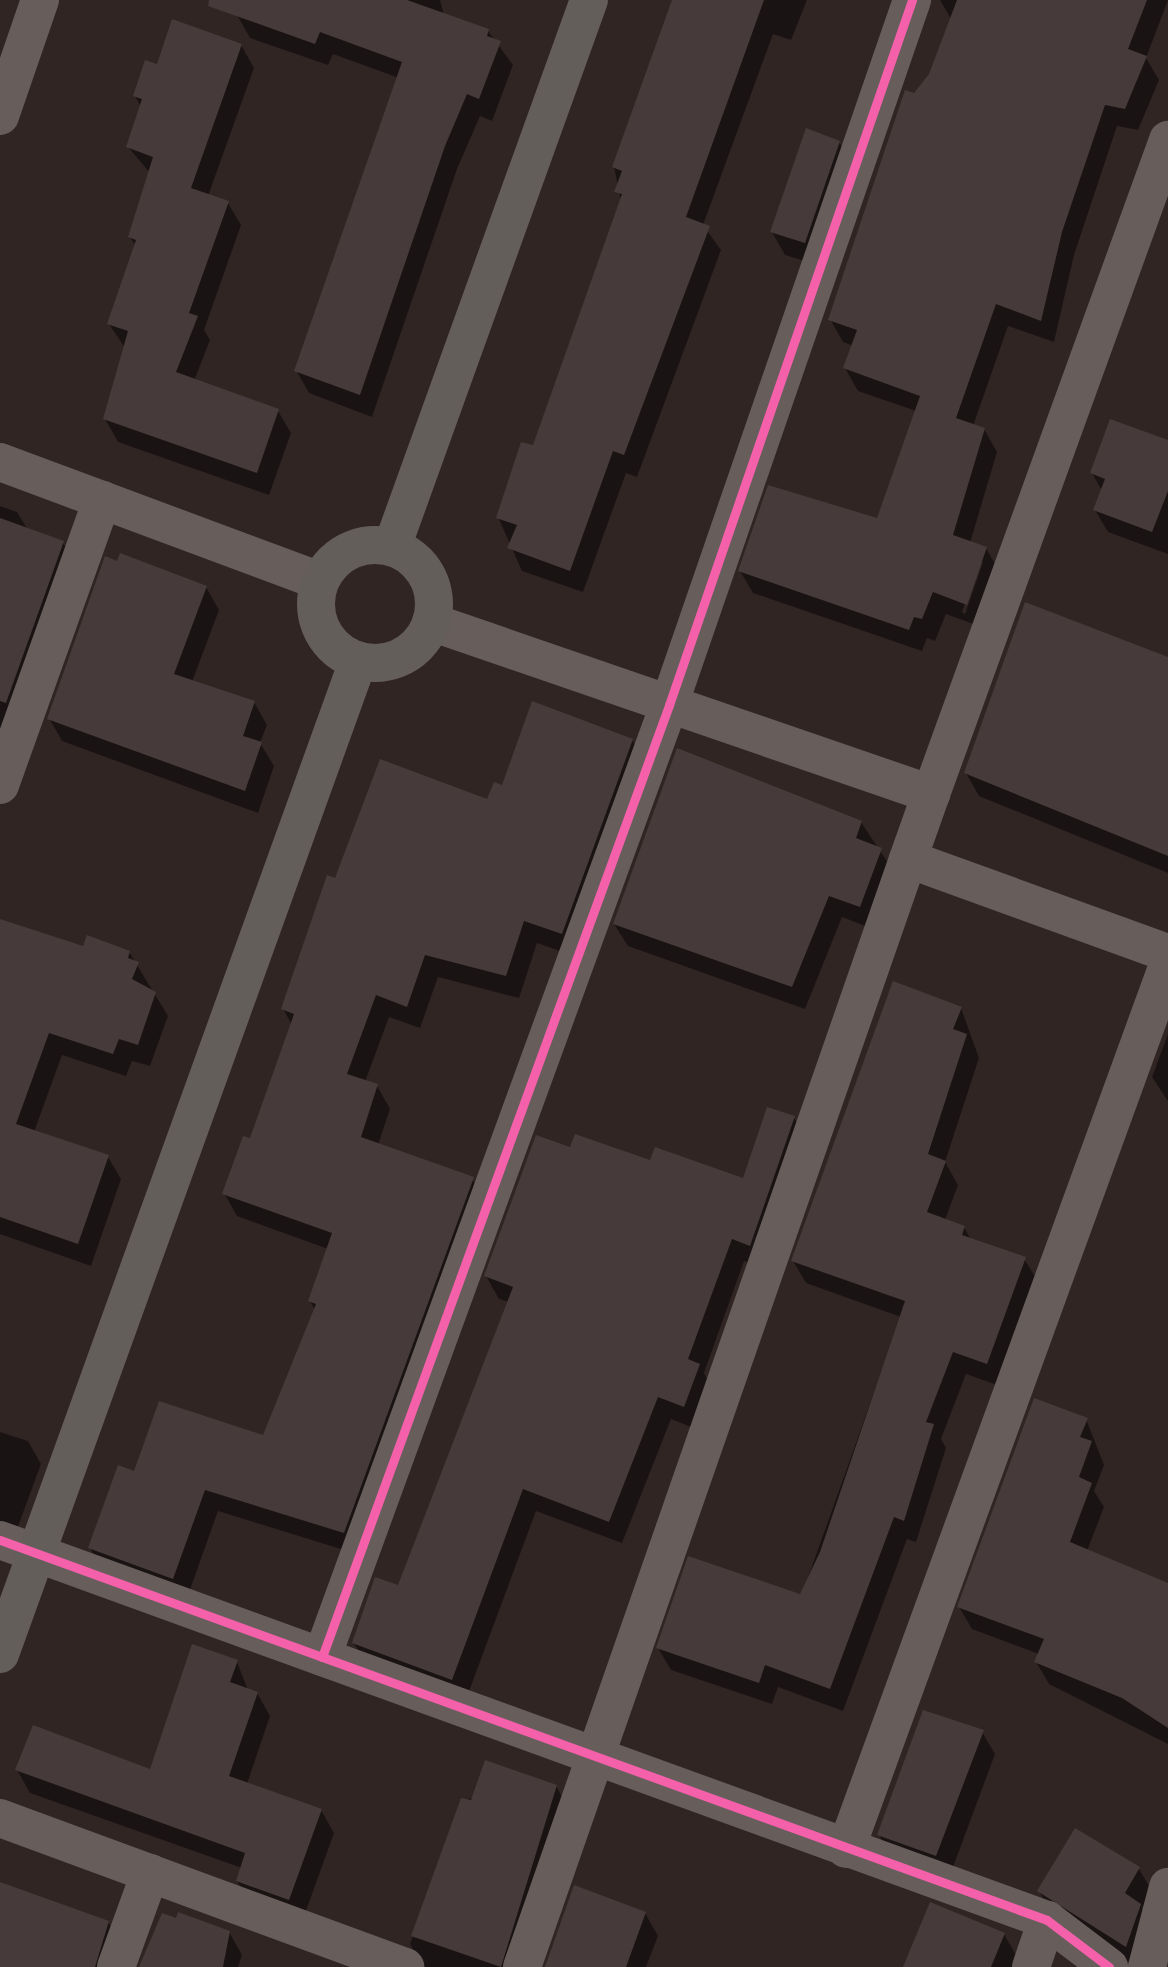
<!DOCTYPE html>
<style>
body{margin:0}
#map{position:relative;width:1168px;height:1967px;overflow:hidden;background:#312524;font-family:"Varela Round",sans-serif}
div>[style]{position:absolute}
.shadow>*{inset:0;background:#0007}
.building>*{inset:0;background:#463b3a}
.street>*{height:38px;margin:-19px;padding:0 19px;transform-origin:19px;border-radius:19px;background:#675d5b}
.secondary>*{height:38px;margin:-19px;padding:0 19px;transform-origin:19px;border-radius:19px;background:#645e5b}
.secondary>.ring{margin:-19px;padding:0;box-sizing:content-box;background:none;border:38px solid #645e5b;border-radius:50%}
.cycleway>*{height:9px;margin:-4.5px;padding:0 4.5px;transform-origin:4.5px;border-radius:4.5px;background:#f560ab}
span{translate:-50% -50%;white-space:nowrap;text-align:center;line-height:1.15;-webkit-text-stroke:5px #2d1815;paint-order:stroke}
</style>
<div id="map">
<div class="shadow">
<i style="clip-path:polygon(243px 0,440px 0,444px 15px,488px 31px,513px 65px,492px 121px,480px 116px,457px 169px,372px 417px,309px 393px,296px 370px,399px 78px,333px 54px,328px 65px,250px 38px,237px 15px)"></i>
<i style="clip-path:polygon(683px 0,807px 0,791px 40px,773px 34px,703px 225px,721px 250px,637px 477px,626px 473px,583px 592px,522px 571px,498px 517px,534px 448px,621px 201px,614px 167px)"></i>
<i style="clip-path:polygon(evenodd,940px 0,1168px 0,1146px 58px,1159px 80px,1138px 130px,1117px 126px,1074px 255px,1054px 342px,1008px 326px,973px 426px,984px 429px,997px 452px,970px 543px,986px 548px,999px 571px,979px 626px,946px 614px,935px 641px,927px 638px,922px 651px,753px 593px,740px 571px,878px 521px,916px 411px,858px 391px,845px 368px,853px 346px,843px 342px,830px 319px,915px 95px,930px 75px,951px 19px,940px 0,980px 562px,983px 562px,965px 614px,962px 612px,980px 562px)"></i>
<i style="clip-path:polygon(241px 45px,254px 68px,208px 196px,228px 203px,241px 225px,204px 330px,210px 340px,194px 381px,278px 411px,291px 433px,269px 495px,118px 442px,105px 419px,125px 348px,109px 324px,136px 247px,130px 237px,150px 173px,128px 147px,141px 107px,135px 96px,158px 66px)"></i>
<i style="clip-path:polygon(839px 142px,852px 165px,818px 265px,785px 255px,772px 232px)"></i>
<i style="clip-path:polygon(1168px 442px,1168px 554px,1108px 532px,1095px 510px,1102px 491px,1092px 473px)"></i>
<i style="clip-path:polygon(0 506px,17px 512px,28px 530px,63px 543px,76px 565px,0 739px)"></i>
<i style="clip-path:polygon(206px 587px,219px 610px,192px 682px,254px 702px,267px 725px,260px 743px,274px 766px,258px 813px,62px 741px,49px 718px)"></i>
<i style="clip-path:polygon(1168px 657px,1168px 873px,979px 796px,966px 773px)"></i>
<i style="clip-path:polygon(632px 740px,645px 763px,574px 956px,537px 943px,519px 998px,438px 977px,420px 1028px,389px 1017px,365px 1082px,377px 1086px,390px 1109px,378px 1145px,472px 1179px,485px 1201px,357px 1554px,218px 1511px,186px 1601px,103px 1571px,90px 1548px,135px 1473px,265px 1438px,315px 1310px,310px 1301px,328px 1249px,237px 1216px,224px 1193px,251px 1140px,292px 1025px,283px 1009px,336px 880px,489px 802px,503px 787px)"></i>
<i style="clip-path:polygon(861px 822px,894px 872px,873px 929px,842px 917px,805px 1009px,628px 946px,614px 924px)"></i>
<i style="clip-path:polygon(0 921px,84px 948px,129px 952px,168px 1016px,150px 1066px,132px 1061px,126px 1076px,62px 1055px,34px 1132px,108px 1157px,121px 1179px,91px 1266px,0 1234px)"></i>
<i style="clip-path:polygon(961px 1008px,979px 1058px,945px 1162px,958px 1185px,945px 1220px,964px 1227px,971px 1240px,1024px 1259px,1038px 1281px,1000px 1386px,966px 1374px,941px 1439px,946px 1448px,916px 1542px,907px 1539px,843px 1711px,778px 1687px,772px 1704px,671px 1670px,658px 1648px,801px 1597px,901px 1317px,806px 1283px,793px 1261px)"></i>
<i style="clip-path:polygon(1168px 1034px,1168px 1101px,1152px 1077px)"></i>
<i style="clip-path:polygon(794px 1118px,807px 1140px,763px 1268px,744px 1261px,704px 1373px,712px 1388px,696px 1429px,671px 1419px,622px 1543px,536px 1511px,465px 1702px,367px 1666px,354px 1643px,399px 1587px,509px 1302px,499px 1299px,486px 1276px,571px 1149px,744px 1180px)"></i>
<i style="clip-path:polygon(1086px 1419px,1104px 1465px,1094px 1491px,1104px 1507px,1087px 1551px,1168px 1585px,1168px 1744px,1049px 1684px,1036px 1662px,1039px 1654px,972px 1629px,959px 1607px)"></i>
<i style="clip-path:polygon(0 1432px,28px 1441px,41px 1464px,13px 1540px,0 1536px)"></i>
<i style="clip-path:polygon(237px 1662px,248px 1690px,257px 1693px,270px 1716px,247px 1784px,321px 1810px,334px 1833px,302px 1922px,251px 1904px,237px 1881px,242px 1868px,30px 1793px,17px 1770px,151px 1771px)"></i>
<i style="clip-path:polygon(982px 1732px,995px 1754px,949px 1878px,892px 1858px,879px 1835px)"></i>
<i style="clip-path:polygon(556px 1786px,573px 1817px,528px 1967px,423px 1967px,410px 1944px,462px 1800px)"></i>
<i style="clip-path:polygon(1139px 1869px,1152px 1891px,1142px 1908px,1153px 1928px,1137px 1967px,1052px 1914px,1039px 1891px)"></i>
<i style="clip-path:polygon(0 1883px,108px 1922px,126px 1953px,121px 1967px,0 1967px)"></i>
<i style="clip-path:polygon(645px 1913px,658px 1936px,646px 1967px,547px 1967px)"></i>
<i style="clip-path:polygon(229px 1932px,242px 1955px,238px 1967px,139px 1967px)"></i>
<i style="clip-path:polygon(1004px 1934px,1017px 1957px,1013px 1967px,905px 1967px)"></i>
</div>
<div class="building">
<i style="clip-path:polygon(209px 0,407px 0,489px 29px,487px 36px,501px 41px,479px 99px,467px 94px,445px 146px,360px 395px,294px 371px,402px 62px,320px 32px,315px 44px,208px 6px)"></i>
<i style="clip-path:polygon(672px 0,764px 0,686px 217px,710px 226px,624px 455px,613px 451px,570px 571px,507px 548px,517px 525px,496px 518px,521px 442px,533px 445px,622px 194px,614px 192px,622px 171px,612px 167px)"></i>
<i style="clip-path:polygon(957px 0,1147px 0,1128px 49px,1147px 56px,1125px 109px,1105px 105px,1062px 232px,1041px 321px,996px 304px,956px 418px,985px 428px,953px 535px,987px 547px,967px 605px,933px 592px,922px 619px,914px 617px,909px 630px,738px 571px,768px 485px,877px 518px,920px 396px,843px 368px,857px 330px,828px 320px,905px 90px,914px 93px,929px 74px)"></i>
<i style="clip-path:polygon(172px 19px,242px 44px,191px 188px,229px 201px,189px 313px,198px 316px,176px 372px,279px 409px,257px 473px,103px 419px,128px 331px,107px 324px,136px 240px,128px 237px,153px 157px,126px 147px,142px 99px,133px 96px,145px 60px,157px 64px)"></i>
<i style="clip-path:polygon(806px 128px,840px 141px,805px 243px,770px 232px)"></i>
<i style="clip-path:polygon(1110px 419px,1168px 440px,1168px 491px,1152px 532px,1093px 510px,1105px 479px,1090px 473px)"></i>
<i style="clip-path:polygon(0 518px,64px 541px,6px 703px,0 701px)"></i>
<i style="clip-path:polygon(120px 553px,207px 586px,174px 674px,255px 701px,243px 736px,262px 742px,245px 791px,47px 719px,105px 556px,117px 561px)"></i>
<i style="clip-path:polygon(1025px 602px,1168px 657px,1168px 856px,964px 773px)"></i>
<i style="clip-path:polygon(532px 701px,633px 739px,562px 934px,524px 921px,506px 976px,425px 955px,407px 1007px,376px 995px,347px 1074px,378px 1084px,361px 1137px,474px 1177px,344px 1533px,205px 1490px,173px 1579px,88px 1548px,118px 1465px,134px 1471px,159px 1401px,263px 1435px,316px 1304px,308px 1301px,332px 1233px,222px 1194px,243px 1136px,250px 1138px,294px 1014px,281px 1009px,327px 875px,335px 878px,380px 759px,487px 799px,494px 782px,502px 785px)"></i>
<i style="clip-path:polygon(677px 748px,862px 821px,856px 838px,882px 848px,860px 907px,829px 896px,792px 987px,613px 924px)"></i>
<i style="clip-path:polygon(0 919px,83px 946px,87px 935px,130px 951px,128px 958px,139px 962px,132px 979px,156px 992px,138px 1045px,119px 1039px,113px 1054px,49px 1033px,16px 1124px,109px 1155px,78px 1244px,0 1217px)"></i>
<i style="clip-path:polygon(893px 981px,962px 1007px,953px 1029px,967px 1034px,928px 1154px,946px 1161px,927px 1212px,965px 1226px,962px 1235px,1026px 1257px,987px 1364px,953px 1352px,926px 1422px,934px 1424px,904px 1521px,894px 1517px,830px 1689px,765px 1665px,759px 1683px,656px 1648px,688px 1556px,800px 1594px,820px 1552px,905px 1301px,791px 1261px)"></i>
<i style="clip-path:polygon(767px 1107px,795px 1116px,750px 1246px,732px 1239px,688px 1359px,700px 1364px,684px 1407px,658px 1397px,609px 1522px,523px 1489px,452px 1680px,352px 1643px,375px 1577px,398px 1585px,513px 1287px,484px 1276px,536px 1135px,570px 1147px,575px 1134px,650px 1160px,655px 1147px,743px 1178px)"></i>
<i style="clip-path:polygon(1034px 1398px,1088px 1418px,1080px 1437px,1092px 1441px,1079px 1477px,1092px 1483px,1070px 1542px,1168px 1583px,1168px 1728px,1122px 1698px,1034px 1662px,1044px 1639px,957px 1607px)"></i>
<i style="clip-path:polygon(192px 1644px,238px 1660px,230px 1682px,258px 1692px,229px 1776px,322px 1809px,289px 1900px,236px 1881px,245px 1853px,15px 1770px,33px 1725px,150px 1769px)"></i>
<i style="clip-path:polygon(923px 1710px,984px 1730px,936px 1856px,877px 1835px)"></i>
<i style="clip-path:polygon(485px 1760px,557px 1785px,501px 1967px,411px 1936px,461px 1798px,471px 1800px)"></i>
<i style="clip-path:polygon(1075px 1828px,1140px 1867px,1125px 1893px,1141px 1904px,1126px 1947px,1037px 1891px)"></i>
<i style="clip-path:polygon(0 1882px,109px 1921px,95px 1967px,0 1967px)"></i>
<i style="clip-path:polygon(574px 1885px,646px 1912px,626px 1967px,545px 1967px)"></i>
<i style="clip-path:polygon(930px 1902px,1005px 1933px,991px 1967px,903px 1967px)"></i>
<i style="clip-path:polygon(178px 1912px,230px 1931px,223px 1967px,139px 1967px,162px 1913px,176px 1918px)"></i>
</div>
<div class="street">
<i style="left:0;top:116px;width:123px;rotate:-71deg"></i>
<i style="left:0;top:462px;width:341px;rotate:20.4deg"></i>
<i style="left:431px;top:622px;width:529px;rotate:18.98deg"></i>
<i style="left:931px;top:794px;width:69px;rotate:109.5deg"></i>
<i style="left:908px;top:859px;width:276px;rotate:19.9deg"></i>
<i style="left:0;top:785px;width:303px;rotate:-70.3deg"></i>
<i style="left:931px;top:794px;width:696px;rotate:-70.08deg"></i>
<i style="left:0;top:1540px;width:1114px;rotate:19.95deg"></i>
<i style="left:1047px;top:1920px;width:78px;rotate:37.2deg"></i>
<i style="left:322px;top:1657px;width:1013px;rotate:-69.97deg"></i>
<i style="left:669px;top:705px;width:746px;rotate:-70.98deg"></i>
<i style="left:0;top:1818px;width:432px;rotate:20.2deg"></i>
<i style="left:846px;top:1849px;width:941px;rotate:-69.99deg"></i>
<i style="left:116px;top:1967px;width:100px;rotate:-70.1deg"></i>
<i style="left:522px;top:1967px;width:1173px;rotate:-70.79deg"></i>
<i style="left:1031px;top:1967px;width:50px;rotate:-71.2deg"></i>
<i style="left:1147px;top:1967px;width:83px;rotate:-75.3deg"></i>
</div>
<div class="secondary">
<i class="ring" style="left:316px;top:545px;width:80px;height:80px"></i>
<i style="left:392px;top:547px;width:581px;rotate:-70.19deg"></i>
<i style="left:0;top:1654px;width:1056px;rotate:-70.17deg"></i>
</div>
<div class="cycleway">
<i style="left:0;top:1540px;width:1114px;rotate:19.95deg"></i>
<i style="left:1047px;top:1920px;width:78px;rotate:37.2deg"></i>
<i style="left:322px;top:1657px;width:1013px;rotate:-69.97deg"></i>
<i style="left:669px;top:705px;width:746px;rotate:-70.98deg"></i>
</div>
</div>
